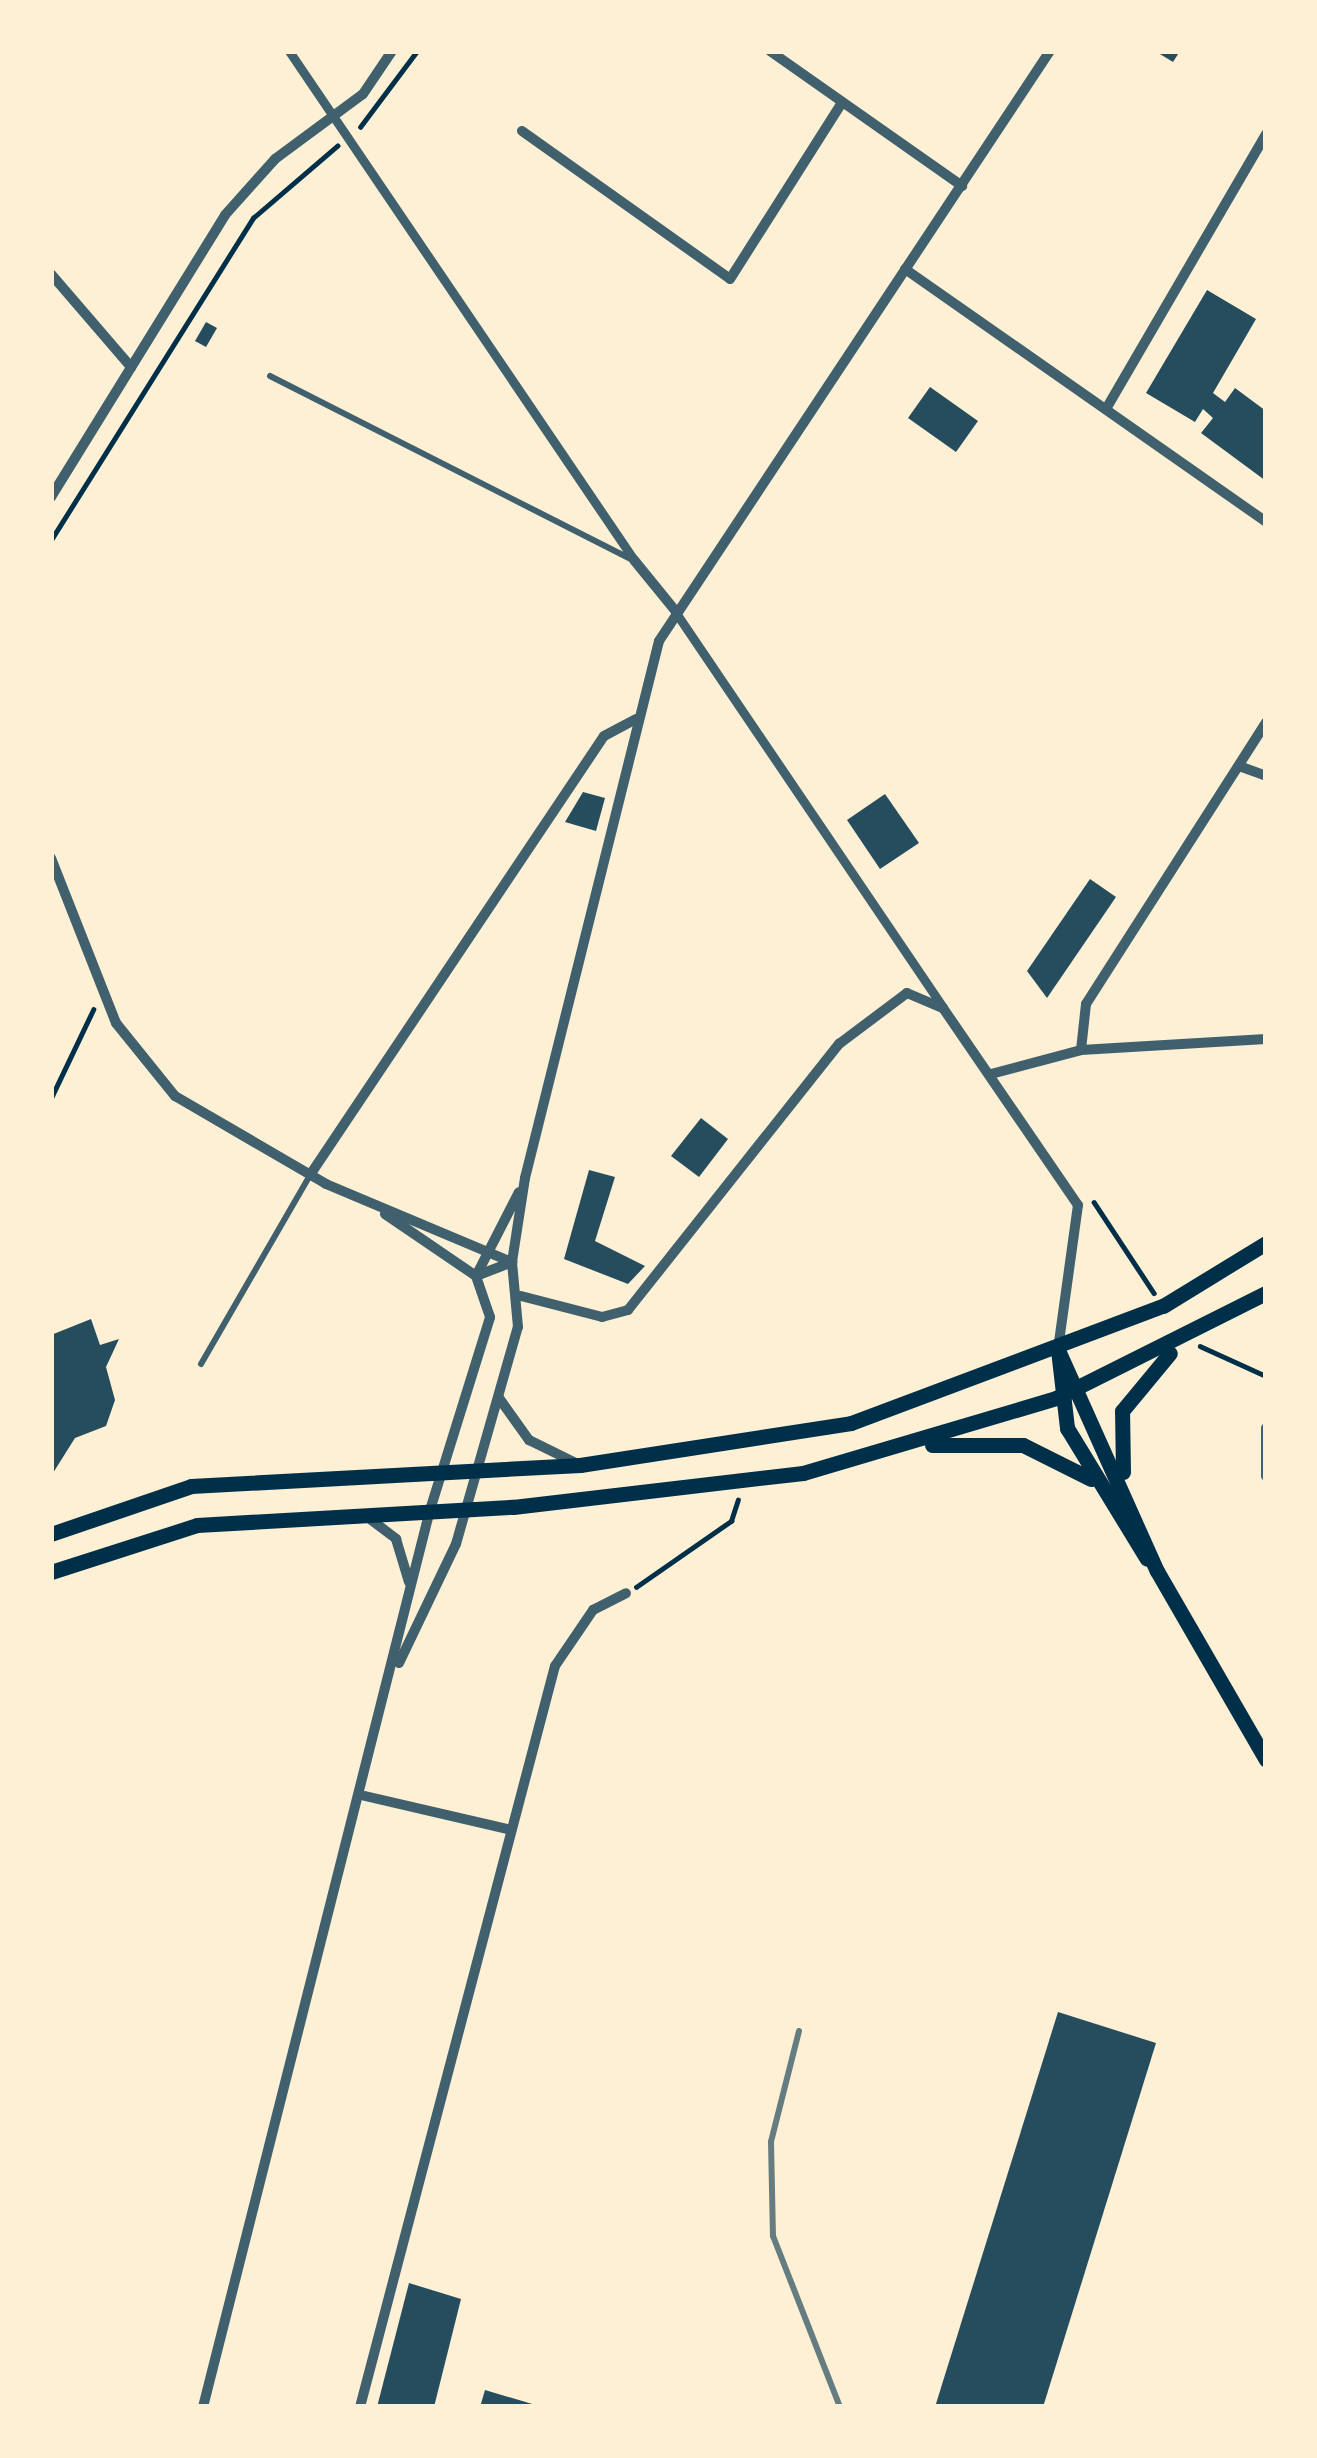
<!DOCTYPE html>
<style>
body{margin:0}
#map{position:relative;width:1317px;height:2458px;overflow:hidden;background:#fdf0d5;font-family:Ubuntu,sans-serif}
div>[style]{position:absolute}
.building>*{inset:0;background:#264d5e}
.path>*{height:4.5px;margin:-2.25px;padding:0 2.25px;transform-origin:2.25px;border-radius:2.25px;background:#003049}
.service>*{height:6px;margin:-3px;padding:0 3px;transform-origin:3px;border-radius:3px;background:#3f606c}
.pedestrian>*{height:9px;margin:-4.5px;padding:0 4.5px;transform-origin:4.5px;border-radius:4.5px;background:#3f606c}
.minor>*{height:10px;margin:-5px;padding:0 5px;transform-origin:5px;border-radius:5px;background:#3f606c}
.secondary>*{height:15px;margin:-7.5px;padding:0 7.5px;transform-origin:7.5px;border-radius:7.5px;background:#003049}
.rail>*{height:6px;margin:-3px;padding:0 3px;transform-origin:3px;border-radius:3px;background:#657d81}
span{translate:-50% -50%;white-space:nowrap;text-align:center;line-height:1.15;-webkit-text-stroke:10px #fdf0d5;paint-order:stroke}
.frame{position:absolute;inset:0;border:54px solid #fdf0d5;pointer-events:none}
</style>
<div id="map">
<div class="building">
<i style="clip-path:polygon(1155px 51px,1180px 51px,1173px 62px)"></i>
<i style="clip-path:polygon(1207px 290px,1256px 319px,1213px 393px,1225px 402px,1235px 388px,1266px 411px,1266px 481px,1201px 433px,1213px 418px,1203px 409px,1195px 422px,1146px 393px)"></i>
<i style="clip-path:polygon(206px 322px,217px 328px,206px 347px,195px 341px)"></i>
<i style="clip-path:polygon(930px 387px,978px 421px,956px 452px,908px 418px)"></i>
<i style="clip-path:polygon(583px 792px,605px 798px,596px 831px,565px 822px)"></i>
<i style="clip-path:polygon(885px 794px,919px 843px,880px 869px,847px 820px)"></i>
<i style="clip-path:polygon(1090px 879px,1116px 897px,1047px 998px,1027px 971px)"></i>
<i style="clip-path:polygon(701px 1118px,728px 1139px,699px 1177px,671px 1156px)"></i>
<i style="clip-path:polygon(589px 1170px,615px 1177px,595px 1241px,645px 1266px,628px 1284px,564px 1259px)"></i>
<i style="clip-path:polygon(91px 1319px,100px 1345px,119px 1339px,106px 1367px,115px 1400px,106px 1426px,75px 1438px,53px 1473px,51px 1335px)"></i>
<i style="clip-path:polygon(1058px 2012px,1156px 2043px,1043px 2407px,935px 2407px)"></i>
<i style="clip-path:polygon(409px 2283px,461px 2299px,434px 2407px,377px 2407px)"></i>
<i style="clip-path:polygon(485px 2390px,539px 2406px,539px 2407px,480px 2407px)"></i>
</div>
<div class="path">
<i style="left:360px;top:127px;width:95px;rotate:-53.1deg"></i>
<i style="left:51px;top:540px;width:380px;rotate:-57.9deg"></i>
<i style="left:253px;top:218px;width:111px;rotate:-40.6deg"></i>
<i style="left:51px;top:1098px;width:98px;rotate:-64.5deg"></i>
<i style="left:1094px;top:1202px;width:109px;rotate:56.6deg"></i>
<i style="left:1200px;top:1346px;width:72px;rotate:24.4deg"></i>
<i style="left:636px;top:1587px;width:116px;rotate:-34.8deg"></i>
<i style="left:731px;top:1521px;width:22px;rotate:-72deg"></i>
</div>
<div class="service">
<i style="left:270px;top:376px;width:405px;rotate:26.9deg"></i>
<i style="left:201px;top:1364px;width:218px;rotate:-60deg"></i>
</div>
<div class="pedestrian">
<i style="left:289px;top:51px;width:615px;rotate:55.87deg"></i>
<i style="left:674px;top:610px;width:480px;rotate:55.9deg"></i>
</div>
<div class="minor">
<i style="left:770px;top:51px;width:235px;rotate:35.1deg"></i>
<i style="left:522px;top:131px;width:255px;rotate:35.4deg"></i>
<i style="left:730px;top:279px;width:207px;rotate:-57.6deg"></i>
<i style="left:905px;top:269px;width:441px;rotate:35deg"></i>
<i style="left:51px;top:274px;width:123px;rotate:49.3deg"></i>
<i style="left:1106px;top:409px;width:318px;rotate:-59.8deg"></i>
<i style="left:51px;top:497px;width:331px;rotate:-58.3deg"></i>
<i style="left:225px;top:215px;width:75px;rotate:-48.2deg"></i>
<i style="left:275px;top:159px;width:109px;rotate:-36.5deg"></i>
<i style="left:363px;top:94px;width:52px;rotate:-56deg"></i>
<i style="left:634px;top:560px;width:63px;rotate:50.8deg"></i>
<i style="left:1239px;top:766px;width:29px;rotate:20deg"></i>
<i style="left:51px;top:858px;width:177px;rotate:68.5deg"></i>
<i style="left:116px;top:1023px;width:94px;rotate:51.1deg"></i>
<i style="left:175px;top:1096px;width:175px;rotate:30.2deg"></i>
<i style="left:326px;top:1184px;width:202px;rotate:22.8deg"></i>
<i style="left:1081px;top:1050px;width:46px;rotate:-83.8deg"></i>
<i style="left:1086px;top:1004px;width:335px;rotate:-57.4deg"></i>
<i style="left:991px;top:1074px;width:93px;rotate:-14.9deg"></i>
<i style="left:1081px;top:1050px;width:185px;rotate:-3.4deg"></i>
<i style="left:310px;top:1175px;width:528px;rotate:-56.19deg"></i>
<i style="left:604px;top:736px;width:36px;rotate:-28deg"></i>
<i style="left:385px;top:1214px;width:110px;rotate:34.3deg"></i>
<i style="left:476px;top:1276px;width:94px;rotate:-62.9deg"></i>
<i style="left:476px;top:1276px;width:39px;rotate:-21deg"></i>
<i style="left:521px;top:1296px;width:84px;rotate:14.5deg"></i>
<i style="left:602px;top:1317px;width:27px;rotate:-15deg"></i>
<i style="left:628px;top:1310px;width:340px;rotate:-51.6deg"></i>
<i style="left:839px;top:1044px;width:85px;rotate:-36.9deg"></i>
<i style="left:907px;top:993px;width:39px;rotate:23deg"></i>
<i style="left:943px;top:1008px;width:239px;rotate:55.6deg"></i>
<i style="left:1078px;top:1205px;width:145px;rotate:97.9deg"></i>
<i style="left:499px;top:1398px;width:52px;rotate:54.5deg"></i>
<i style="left:529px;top:1440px;width:52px;rotate:26.1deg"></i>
<i style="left:1266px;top:1428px;width:48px;rotate:90deg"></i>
<i style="left:366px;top:1516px;width:38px;rotate:37deg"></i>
<i style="left:396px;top:1539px;width:45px;rotate:73.2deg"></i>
<i style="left:399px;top:1663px;width:132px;rotate:-64.4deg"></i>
<i style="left:456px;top:1544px;width:226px;rotate:-74.1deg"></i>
<i style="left:518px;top:1327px;width:65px;rotate:-95.3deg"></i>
<i style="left:512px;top:1262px;width:85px;rotate:-81.2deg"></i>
<i style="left:525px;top:1178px;width:553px;rotate:-75.99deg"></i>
<i style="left:659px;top:641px;width:708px;rotate:-56.47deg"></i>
<i style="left:365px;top:1796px;width:150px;rotate:13.1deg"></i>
<i style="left:203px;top:2407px;width:925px;rotate:-75.8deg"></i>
<i style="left:430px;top:1510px;width:202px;rotate:-72.7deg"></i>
<i style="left:490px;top:1317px;width:43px;rotate:-108.9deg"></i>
<i style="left:360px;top:2407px;width:766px;rotate:-75.26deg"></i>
<i style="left:555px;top:1666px;width:68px;rotate:-55.8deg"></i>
<i style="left:593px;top:1610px;width:37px;rotate:-27deg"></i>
</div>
<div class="secondary">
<i style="left:1058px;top:1350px;width:242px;rotate:65.9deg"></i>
<i style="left:1157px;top:1571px;width:218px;rotate:60deg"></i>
<i style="left:1058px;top:1350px;width:79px;rotate:83.4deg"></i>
<i style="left:1067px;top:1428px;width:153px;rotate:58.6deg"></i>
<i style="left:932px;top:1445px;width:91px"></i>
<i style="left:1023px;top:1445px;width:76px;rotate:26.6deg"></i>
<i style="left:1123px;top:1472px;width:61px;rotate:-90.9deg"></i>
<i style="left:1122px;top:1411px;width:75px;rotate:-50.4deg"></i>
<i style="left:51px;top:1534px;width:148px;rotate:-18.9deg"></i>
<i style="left:191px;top:1486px;width:390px;rotate:-3.1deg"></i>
<i style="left:580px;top:1465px;width:274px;rotate:-8.8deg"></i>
<i style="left:851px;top:1423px;width:333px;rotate:-20.6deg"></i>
<i style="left:1163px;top:1306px;width:121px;rotate:-31.5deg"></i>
<i style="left:51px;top:1572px;width:153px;rotate:-17.8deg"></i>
<i style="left:197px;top:1525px;width:317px;rotate:-3.3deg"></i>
<i style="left:513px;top:1507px;width:292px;rotate:-6.7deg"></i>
<i style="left:803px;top:1473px;width:264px;rotate:-16.5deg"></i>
<i style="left:1056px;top:1398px;width:235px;rotate:-26.6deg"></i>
</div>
<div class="rail">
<i style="left:799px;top:2031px;width:114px;rotate:104.2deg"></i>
<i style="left:771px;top:2142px;width:94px;rotate:88.8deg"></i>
<i style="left:773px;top:2236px;width:184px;rotate:68.6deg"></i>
</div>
<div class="frame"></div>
</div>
